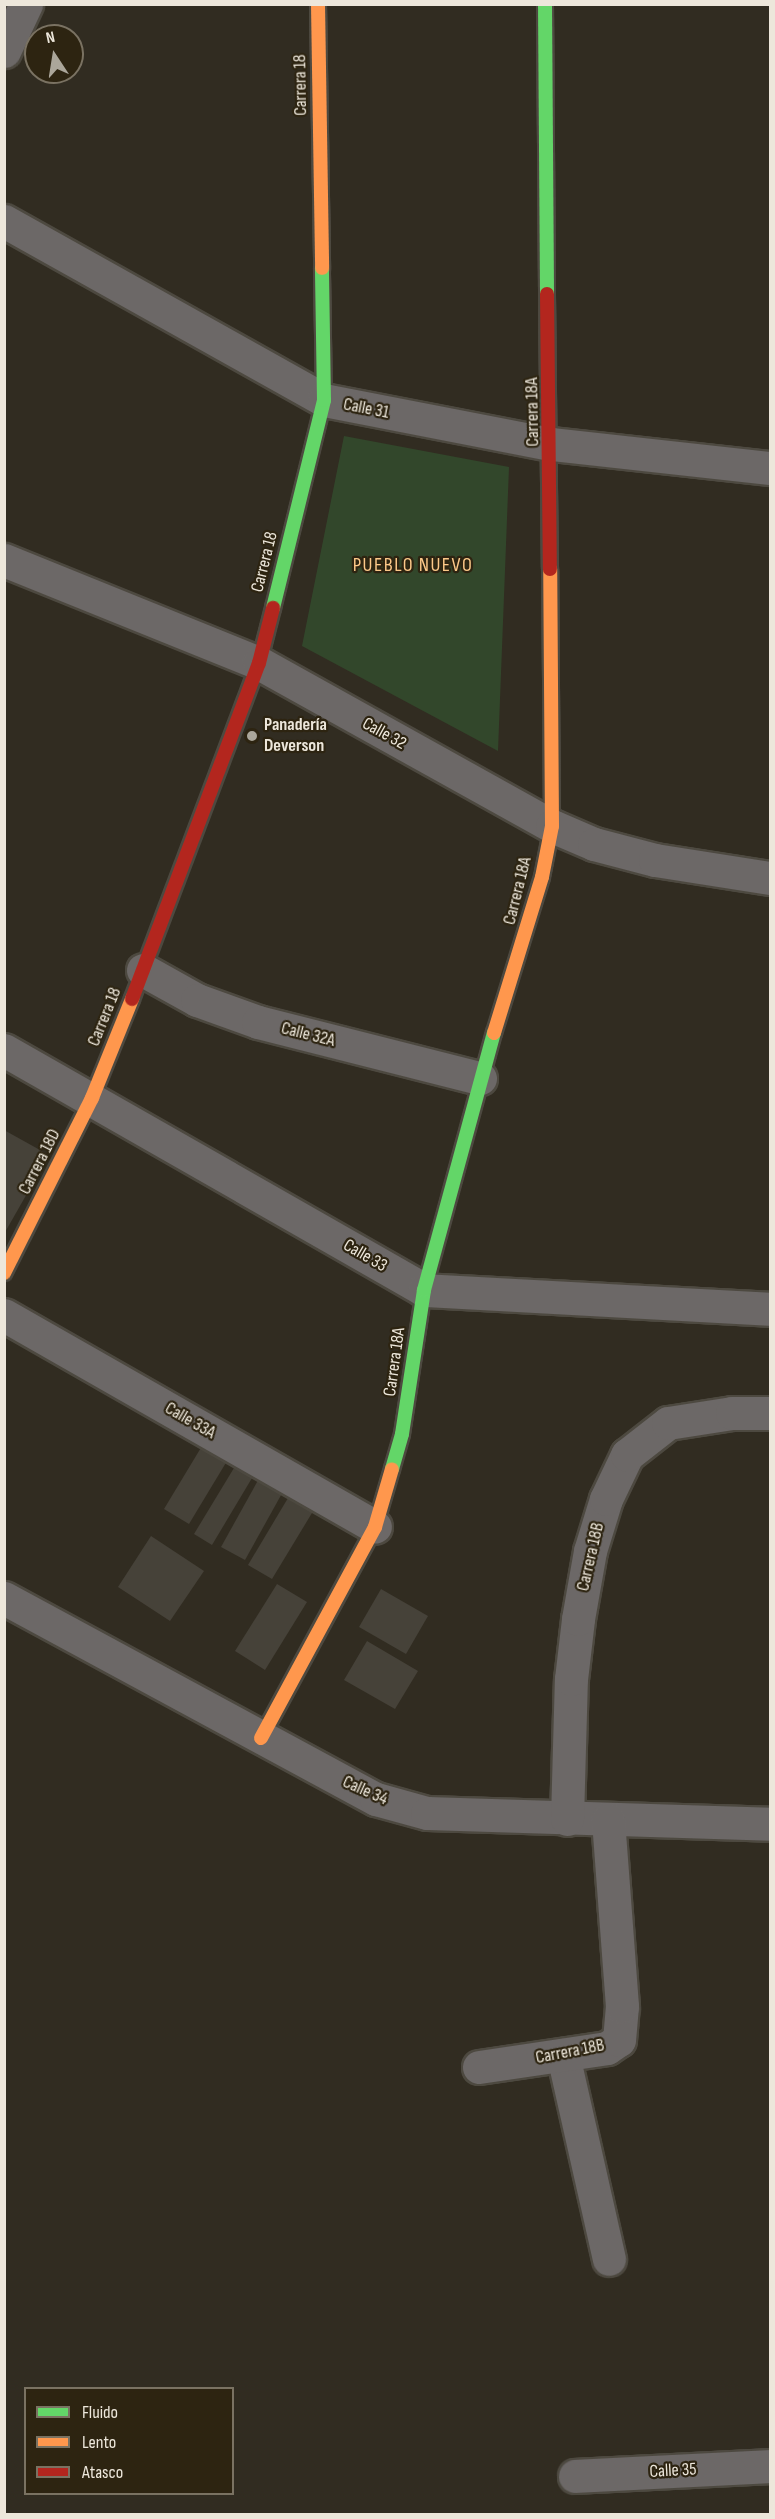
<!DOCTYPE html>
<meta charset="utf-8">
<style>
body{margin:0}
#map{position:relative;width:775px;height:2519px;overflow:hidden;background:#312c21;font-family:"Sofia Sans Condensed",sans-serif}
div>[style]{position:absolute}
.green>*{inset:0;background:#32472b}
.building>*{inset:0;background:#464239}
.roads{filter:drop-shadow(2px 0 #4d4940) drop-shadow(-2px 0 #4d4940) drop-shadow(0 2px #4d4940) drop-shadow(0 -2px #4d4940)}
.street>*{height:33px;margin:-16.5px;padding:0 16.5px;transform-origin:16.5px;border-radius:16.5px;background:#6c6867}
.fast>*{height:14px;margin:-7px;padding:0 7px;transform-origin:7px;border-radius:7px;background:#63d668}
.slow>*{height:14px;margin:-7px;padding:0 7px;transform-origin:7px;border-radius:7px;background:#ff974d}
.jam>*{height:14px;margin:-7px;padding:0 7px;transform-origin:7px;border-radius:7px;background:#b3261e}
.dots>*{width:16px;height:16px;translate:-50% -50%;box-sizing:border-box;border:3px solid #2d2411;border-radius:50%}
span{translate:-50% -50%;white-space:nowrap;text-align:center;line-height:1.15;-webkit-text-stroke:4.5px #2d2411;paint-order:stroke}
.street-label{font-size:18px;color:#ede7db}
.poi-label{font-size:18px;color:#ede7db;font-weight:700}
.left{translate:0 -50%;text-align:left}
.neighbourhood-label{font-size:20px;color:#fdc989;letter-spacing:1.5px}
.frame{position:absolute;inset:0;border:6px solid #ede7db;pointer-events:none}
.legend{position:absolute;left:24px;top:2387px;width:210px;height:108px;box-sizing:border-box;background:#2d2411;border:2px solid #7a7262;margin:0;padding:8px 10px;list-style:none;font-size:18px;color:#ede7db}
.legend li{display:flex;align-items:center;gap:12px;height:30px}
.legend b{width:30px;border:2px solid #7a7262}
.north{position:absolute;left:24px;top:24px;width:60px;height:60px;box-sizing:border-box;background:#2d2411;border:2px solid #7a7262;border-radius:50%;rotate:348deg;font-size:16px;font-weight:700;line-height:24px;text-align:center;color:#ede7db}
.north::after{content:'';display:block;margin:auto;width:21px;height:27px;background:#aba69a;clip-path:polygon(50% 0,100% 100%,50% 72%,0 100%)}
</style>
<div id="map">
<div class="green">
<i style="clip-path:polygon(344px 436px,509px 467px,498px 751px,302px 646px)"></i>
</div>
<div class="building">
<i style="clip-path:polygon(4px 1130px,49px 1155px,4px 1234px)"></i>
<i style="clip-path:polygon(202px 1446px,227px 1461px,189px 1524px,164px 1509px)"></i>
<i style="clip-path:polygon(237px 1463px,255px 1473px,212px 1545px,194px 1534px)"></i>
<i style="clip-path:polygon(261px 1475px,285px 1488px,245px 1560px,221px 1547px)"></i>
<i style="clip-path:polygon(291px 1493px,315px 1508px,272px 1579px,248px 1565px)"></i>
<i style="clip-path:polygon(151px 1536px,204px 1571px,170px 1621px,118px 1587px)"></i>
<i style="clip-path:polygon(277px 1584px,307px 1602px,265px 1670px,235px 1651px)"></i>
<i style="clip-path:polygon(381px 1589px,428px 1616px,406px 1654px,359px 1627px)"></i>
<i style="clip-path:polygon(367px 1641px,418px 1671px,395px 1709px,344px 1680px)"></i>
</div>
<div class="roads">
<div class="street">
<i style="left:4px;top:51px;width:52px;rotate:-64.9deg"></i>
<i style="left:4px;top:221px;width:367px;rotate:29.2deg"></i>
<i style="left:324px;top:400px;width:231px;rotate:11deg"></i>
<i style="left:551px;top:444px;width:220px;rotate:6.3deg"></i>
<i style="left:4px;top:560px;width:275px;rotate:22deg"></i>
<i style="left:259px;top:663px;width:335px;rotate:29.1deg"></i>
<i style="left:552px;top:826px;width:46px;rotate:23.2deg"></i>
<i style="left:594px;top:844px;width:63px;rotate:14.7deg"></i>
<i style="left:655px;top:860px;width:116px;rotate:8.9deg"></i>
<i style="left:143px;top:970px;width:62px;rotate:29.1deg"></i>
<i style="left:197px;top:1000px;width:65px;rotate:19.8deg"></i>
<i style="left:258px;top:1022px;width:229px;rotate:14.2deg"></i>
<i style="left:4px;top:1050px;width:484px;rotate:29.7deg"></i>
<i style="left:424px;top:1290px;width:347px;rotate:3.1deg"></i>
<i style="left:4px;top:1315px;width:427px;rotate:29.7deg"></i>
<i style="left:4px;top:1598px;width:423px;rotate:28.4deg"></i>
<i style="left:376px;top:1799px;width:53px;rotate:15.4deg"></i>
<i style="left:427px;top:1813px;width:343px;rotate:1.8deg"></i>
<i style="left:567px;top:1819px;width:140px;rotate:-88.4deg"></i>
<i style="left:571px;top:1679px;width:60px;rotate:-83.3deg"></i>
<i style="left:578px;top:1619px;width:69px;rotate:-80deg"></i>
<i style="left:590px;top:1551px;width:54px;rotate:-72.9deg"></i>
<i style="left:606px;top:1499px;width:49px;rotate:-64.5deg"></i>
<i style="left:627px;top:1455px;width:52px;rotate:-38deg"></i>
<i style="left:668px;top:1423px;width:65px;rotate:-8.9deg"></i>
<i style="left:732px;top:1413px;width:38px"></i>
<i style="left:563px;top:2055px;width:209px;rotate:77.3deg"></i>
<i style="left:479px;top:2067px;width:129px;rotate:-8.4deg"></i>
<i style="left:607px;top:2048px;width:14px;rotate:-34deg"></i>
<i style="left:619px;top:2040px;width:34px;rotate:-85deg"></i>
<i style="left:622px;top:2006px;width:187px;rotate:-94.3deg"></i>
<i style="left:575px;top:2476px;width:195px;rotate:-2.9deg"></i>
</div>
<div class="fast">
<i style="left:545px;top:4px;width:290px;rotate:89.6deg"></i>
<i style="left:273px;top:608px;width:214px;rotate:-76.2deg"></i>
<i style="left:324px;top:400px;width:132px;rotate:-90.9deg"></i>
<i style="left:392px;top:1469px;width:36px;rotate:-74deg"></i>
<i style="left:402px;top:1434px;width:146px;rotate:-81.3deg"></i>
<i style="left:424px;top:1290px;width:266px;rotate:-74.8deg"></i>
</div>
<div class="slow">
<i style="left:318px;top:4px;width:264px;rotate:89.1deg"></i>
<i style="left:494px;top:1033px;width:163px;rotate:-72.9deg"></i>
<i style="left:542px;top:877px;width:52px;rotate:-78.9deg"></i>
<i style="left:552px;top:826px;width:257px;rotate:-90.4deg"></i>
<i style="left:4px;top:1273px;width:196px;rotate:-63.3deg"></i>
<i style="left:92px;top:1098px;width:107px;rotate:-68deg"></i>
<i style="left:261px;top:1738px;width:240px;rotate:-61.6deg"></i>
<i style="left:375px;top:1527px;width:60px;rotate:-73.7deg"></i>
</div>
<div class="jam">
<i style="left:547px;top:294px;width:275px;rotate:89.4deg"></i>
<i style="left:132px;top:999px;width:359px;rotate:-69.3deg"></i>
<i style="left:259px;top:663px;width:57px;rotate:-75.7deg"></i>
</div>
</div>
<div class="dots">
<i style="left:252px;top:736px;background:#aba69a"></i>
</div>
<div class="street-label">
<span style="left:301px;top:85px;rotate:-91deg">Carrera 18</span>
<span style="left:366px;top:409px;rotate:11deg">Calle 31</span>
<span style="left:533px;top:412px;rotate:-91deg">Carrera 18A</span>
<span style="left:265px;top:562px;rotate:-76deg">Carrera 18</span>
<span style="left:384px;top:734px;rotate:29deg">Calle 32</span>
<span style="left:518px;top:891px;rotate:-76deg">Carrera 18A</span>
<span style="left:105px;top:1017px;rotate:-68deg">Carrera 18</span>
<span style="left:308px;top:1035px;rotate:14deg">Calle 32A</span>
<span style="left:40px;top:1162px;rotate:-63deg">Carrera 18D</span>
<span style="left:365px;top:1256px;rotate:30deg">Calle 33</span>
<span style="left:395px;top:1362px;rotate:-82deg">Carrera 18A</span>
<span style="left:190px;top:1421px;rotate:30deg">Calle 33A</span>
<span style="left:591px;top:1557px;rotate:-77deg">Carrera 18B</span>
<span style="left:365px;top:1791px;rotate:24deg">Calle 34</span>
<span style="left:570px;top:2052px;rotate:-11deg">Carrera 18B</span>
<span style="left:673px;top:2471px;rotate:-3deg">Calle 35</span>
</div>
<div class="poi-label">
<span class="left" style="left:264px;top:736px">Panadería<br>Deverson</span>
</div>
<div class="neighbourhood-label">
<span style="left:413px;top:565px">PUEBLO NUEVO</span>
</div>
<div class="frame"></div>
<ul class="legend">
<li><b style="height:8px;background:#63d668"></b>Fluido</li>
<li><b style="height:8px;background:#ff974d"></b>Lento</li>
<li><b style="height:8px;background:#b3261e"></b>Atasco</li>
</ul>
<div class="north">N</div>
</div>
